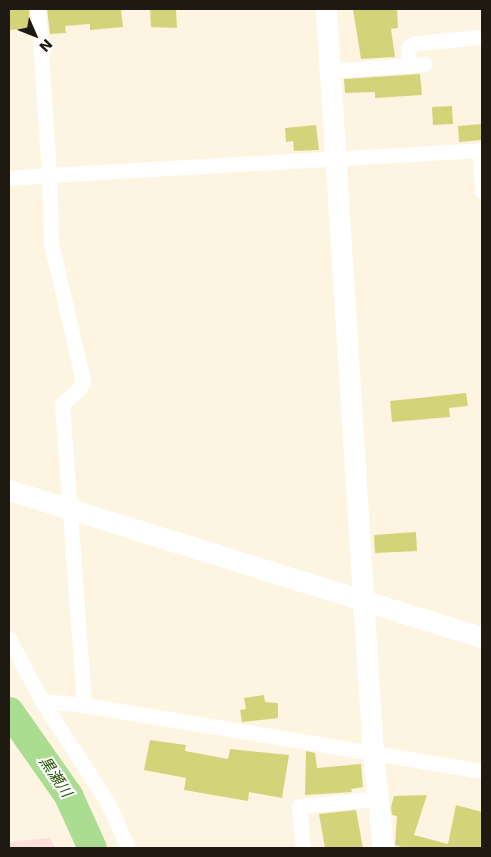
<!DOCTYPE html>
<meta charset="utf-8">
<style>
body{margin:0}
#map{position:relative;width:491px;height:857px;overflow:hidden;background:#fef4e2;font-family:"DejaVu Sans","Noto Sans JP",sans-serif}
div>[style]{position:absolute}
.green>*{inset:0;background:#fbdfdb}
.river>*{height:29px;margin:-14.5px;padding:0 14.5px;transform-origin:14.5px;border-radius:14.5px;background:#aadd92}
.building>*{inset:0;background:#d3d479}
.street>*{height:15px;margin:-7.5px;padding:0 7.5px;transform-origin:7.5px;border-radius:7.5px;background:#fff}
.secondary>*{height:21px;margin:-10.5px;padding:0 10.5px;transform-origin:10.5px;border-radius:10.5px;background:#fff}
span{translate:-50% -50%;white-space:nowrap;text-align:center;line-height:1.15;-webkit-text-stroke:4px #fff;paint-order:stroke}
.water-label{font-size:15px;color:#245202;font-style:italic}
.frame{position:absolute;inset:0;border:10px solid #1e1a12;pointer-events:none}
.north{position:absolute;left:10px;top:10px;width:50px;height:50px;-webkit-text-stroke:4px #fff;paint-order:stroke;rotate:134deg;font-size:14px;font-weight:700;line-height:20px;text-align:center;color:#1e1a12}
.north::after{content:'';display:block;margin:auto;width:18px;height:22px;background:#1e1a12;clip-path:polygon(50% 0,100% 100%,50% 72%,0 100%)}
</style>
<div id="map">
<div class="green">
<i style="clip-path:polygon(50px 838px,55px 848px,9px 848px,9px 842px)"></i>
</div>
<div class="river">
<i style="left:9px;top:711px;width:103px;rotate:54.9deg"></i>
<i style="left:68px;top:795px;width:58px;rotate:65.6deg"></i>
</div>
<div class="building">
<i style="clip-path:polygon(9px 9px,29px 9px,30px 28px,9px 30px)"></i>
<i style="clip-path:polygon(47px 9px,121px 9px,123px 27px,90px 30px,90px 24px,65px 26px,66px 33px,50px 34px)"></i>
<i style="clip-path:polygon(150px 9px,176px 9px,177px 28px,151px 27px)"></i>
<i style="clip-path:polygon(353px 9px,397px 9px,398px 28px,391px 29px,395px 57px,361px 59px)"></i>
<i style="clip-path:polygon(420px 74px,422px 95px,375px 98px,375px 92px,345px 93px,344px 79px)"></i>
<i style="clip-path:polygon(452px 106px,453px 124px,433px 125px,432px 107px)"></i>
<i style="clip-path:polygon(482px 124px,482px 140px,459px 142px,458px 126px)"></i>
<i style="clip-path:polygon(316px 125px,319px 150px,294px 151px,293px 141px,286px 142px,285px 128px)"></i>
<i style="clip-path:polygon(466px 393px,468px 406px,449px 408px,450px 417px,392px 422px,390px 401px)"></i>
<i style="clip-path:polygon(416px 532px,417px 551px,375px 553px,374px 535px)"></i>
<i style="clip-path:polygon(264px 695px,265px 702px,278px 703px,278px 718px,242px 722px,240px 710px,246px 709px,244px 698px)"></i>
<i style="clip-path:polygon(150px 740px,186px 745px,185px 751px,228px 759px,230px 749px,289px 755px,282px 798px,249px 792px,248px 801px,184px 790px,186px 778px,144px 770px)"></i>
<i style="clip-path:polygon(306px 751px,315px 753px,317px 768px,361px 764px,363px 787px,351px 789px,352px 792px,305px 795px)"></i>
<i style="clip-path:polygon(427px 795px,414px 835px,448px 844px,456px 805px,482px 812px,482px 848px,405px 848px,395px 845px,397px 816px,392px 815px,391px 807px,394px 796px)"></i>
<i style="clip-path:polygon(356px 810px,363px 848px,325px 848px,319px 814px)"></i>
</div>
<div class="street">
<i style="left:38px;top:9px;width:166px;rotate:86.2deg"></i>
<i style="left:49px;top:175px;width:432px;rotate:-3.3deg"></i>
<i style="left:409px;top:65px;width:18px;rotate:-93deg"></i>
<i style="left:408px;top:47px;width:9px;rotate:-27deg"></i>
<i style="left:416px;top:43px;width:66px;rotate:-5.2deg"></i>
<i style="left:330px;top:71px;width:95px;rotate:-4.2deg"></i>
<i style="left:482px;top:149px;width:2px;rotate:153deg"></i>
<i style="left:480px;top:150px;width:41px;rotate:87.2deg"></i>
<i style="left:9px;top:178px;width:40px;rotate:-4.3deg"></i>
<i style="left:49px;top:175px;width:68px;rotate:88.3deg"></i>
<i style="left:51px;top:243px;width:142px;rotate:76.9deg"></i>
<i style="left:83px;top:381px;width:9px;rotate:117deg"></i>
<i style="left:79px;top:389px;width:23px;rotate:139deg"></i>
<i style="left:62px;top:404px;width:302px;rotate:85.8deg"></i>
<i style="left:9px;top:639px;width:70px;rotate:62deg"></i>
<i style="left:42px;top:701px;width:121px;rotate:57.1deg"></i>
<i style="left:108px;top:803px;width:49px;rotate:66deg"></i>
<i style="left:42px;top:701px;width:42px;rotate:5.4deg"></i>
<i style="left:84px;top:705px;width:403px;rotate:9.4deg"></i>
<i style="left:303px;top:848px;width:42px;rotate:-95.4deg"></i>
<i style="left:299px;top:806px;width:78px;rotate:-5.1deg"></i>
</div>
<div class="secondary">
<i style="left:326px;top:9px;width:746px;rotate:86.39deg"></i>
<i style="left:373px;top:754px;width:95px;rotate:83.9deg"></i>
<i style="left:9px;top:490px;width:495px;rotate:17.3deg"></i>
</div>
<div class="water-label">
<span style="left:55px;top:777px;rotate:56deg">黒瀬川</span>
</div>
<div class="frame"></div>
<div class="north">N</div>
</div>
